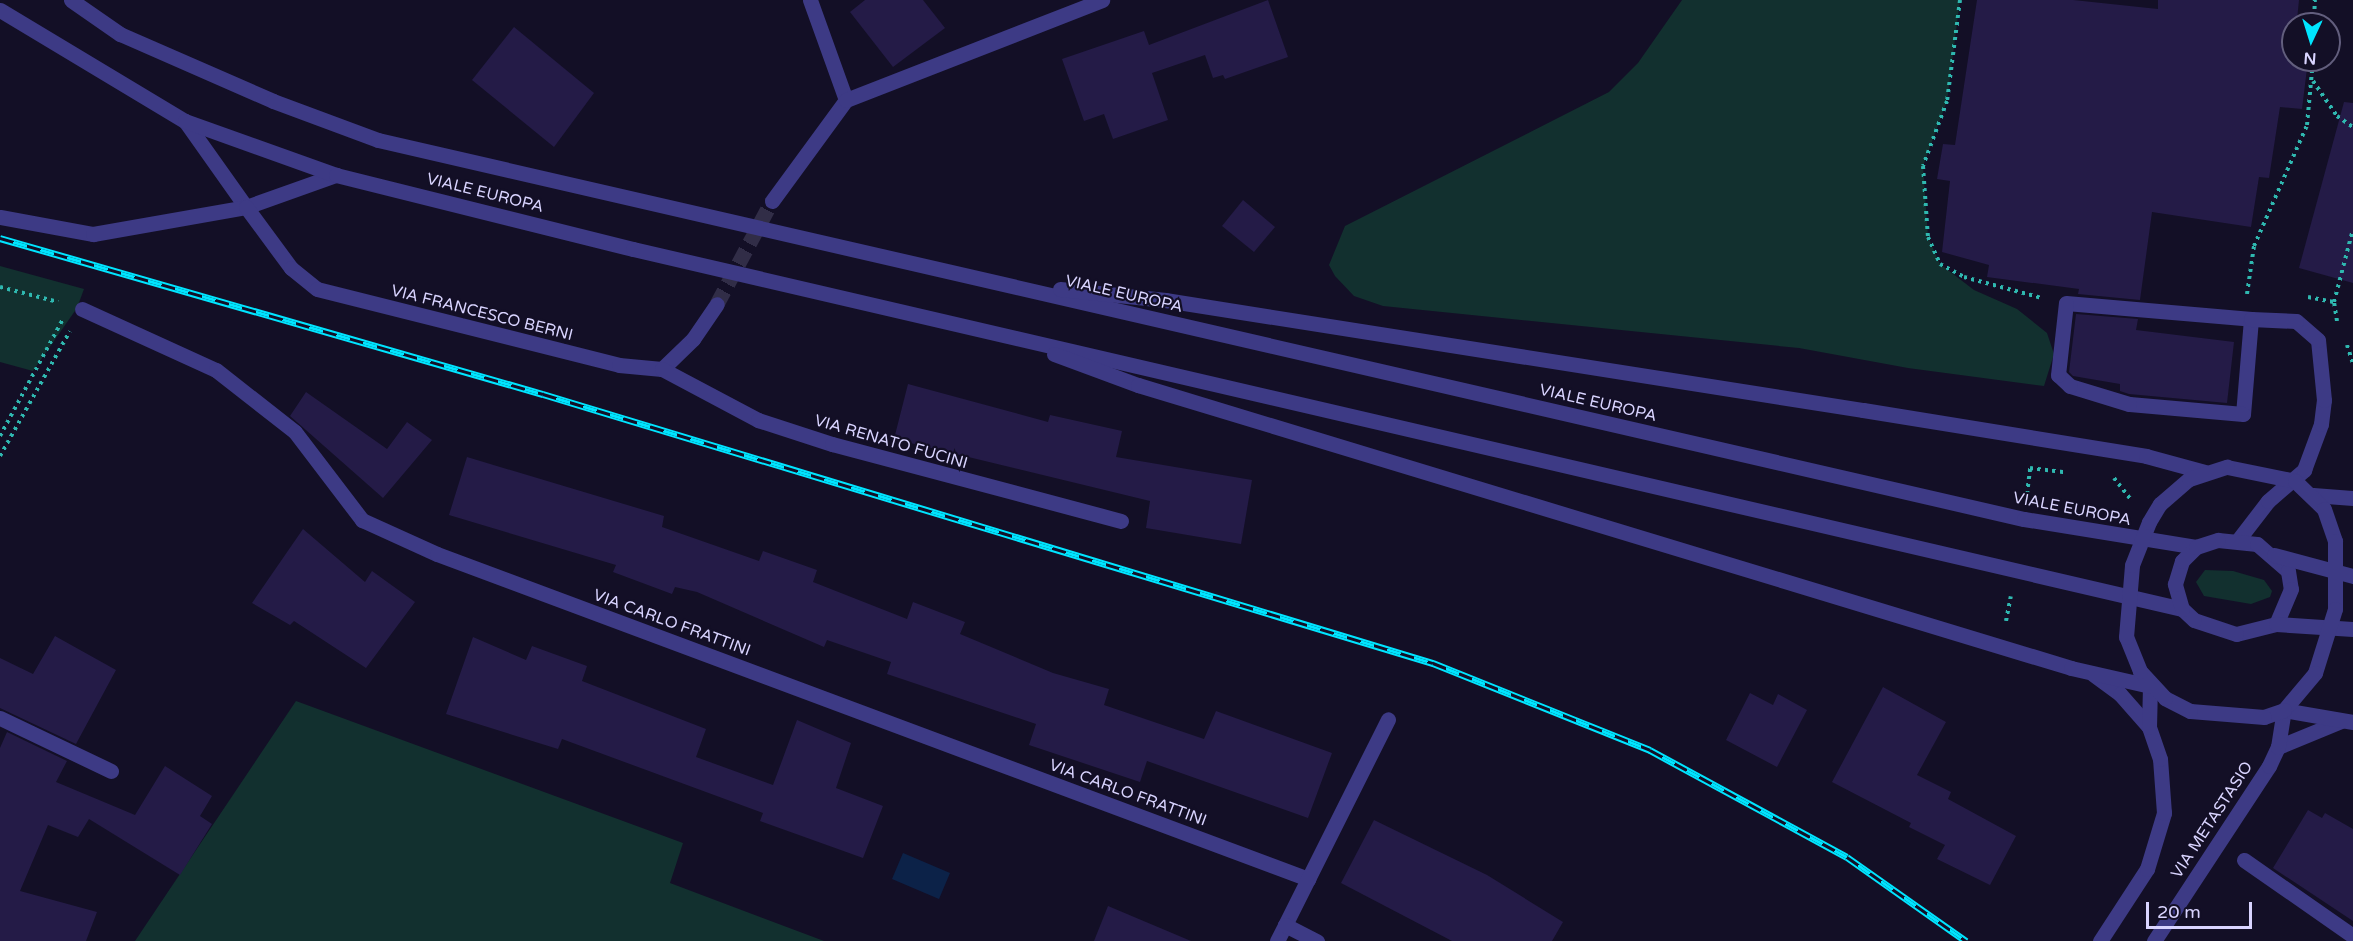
<!DOCTYPE html>
<style>
body{margin:0}
#map{position:relative;width:2353px;height:941px;overflow:hidden;background:#130f26;font-family:"Varela Round",sans-serif}
div>[style]{position:absolute}
.green>*{inset:0;background:#12302f}
.water>*{inset:0;background:#0c2248}
.building>*{inset:0;background:#241b47}
.minor-tunnel>*{height:15px;margin-top:-7.5px;transform-origin:0;background:repeating-linear-gradient(90deg,#312d47 0 15px,transparent 0 23px)}
.path>*{height:4px;margin-top:-2px;transform-origin:0;background:repeating-linear-gradient(90deg,#2fb8b0 0 3px,transparent 0 7.5px)}
.service>*{height:15px;margin:-7.5px;padding:0 7.5px;transform-origin:7.5px;border-radius:7.5px;background:#3d3a85}
.minor>*{height:15px;margin:-7.5px;padding:0 7.5px;transform-origin:7.5px;border-radius:7.5px;background:#3d3a85}
.tertiary>*{height:15px;margin:-7.5px;padding:0 7.5px;transform-origin:7.5px;border-radius:7.5px;background:#3d3a85}
.rail>*{height:7px;margin-top:-3.5px;transform-origin:0;background:repeating-linear-gradient(90deg,#130f26 0 14px,#00e5ff 0 28px);box-sizing:border-box;border-block:2px solid #00e5ff}
.tertiary-bridge>*{height:15px;margin:-7.5px;padding:0 7.5px;transform-origin:7.5px;border-radius:7.5px;background:#3d3a85}
span{translate:-50% -50%;white-space:nowrap;text-align:center;line-height:1.15;-webkit-text-stroke:4.5px #130f26;paint-order:stroke}
.street-label{font-size:16px;color:#d9d4ff}
.north{position:absolute;left:2281px;top:12px;width:60px;height:60px;box-sizing:border-box;background:#130f26;border:2px solid #625e7d;border-radius:50%;rotate:184deg;font-size:16px;font-weight:700;line-height:24px;text-align:center;color:#d9d4ff}
.north::after{content:'';display:block;margin:auto;width:21px;height:27px;background:#00e5ff;clip-path:polygon(50% 0,100% 100%,50% 72%,0 100%)}
.scale{position:absolute;left:2146px;top:902px;width:106px;height:27px;box-sizing:border-box;border:3px solid #d9d4ff;border-top:0;padding-left:8px;font-size:18px;line-height:21px;white-space:nowrap;color:#d9d4ff;-webkit-text-stroke:4px #130f26;paint-order:stroke}
</style>
<div id="map">
<div class="green">
<i style="clip-path:polygon(1682px 0,1960px 0,1947px 101px,1923px 166px,1928px 237px,1940px 264px,1974px 290px,2017px 309px,2047px 333px,2054px 354px,2044px 386px,1908px 368px,1799px 348px,1383px 306px,1354px 296px,1335px 276px,1329px 265px,1345px 226px,1609px 92px,1638px 63px)"></i>
<i style="clip-path:polygon(0 266px,84px 289px,77px 308px,33px 371px,0 362px)"></i>
<i style="clip-path:polygon(2205px 570px,2233px 571px,2264px 580px,2272px 591px,2270px 597px,2251px 604px,2204px 596px,2196px 582px)"></i>
<i style="clip-path:polygon(296px 701px,683px 843px,670px 883px,824px 941px,135px 941px)"></i>
</div>
<div class="water">
<i style="clip-path:polygon(903px 853px,950px 873px,939px 899px,892px 879px)"></i>
</div>
<div class="building">
<i style="clip-path:polygon(865px 0,923px 0,945px 28px,893px 67px,850px 12px)"></i>
<i style="clip-path:polygon(1268px 0,1288px 57px,1225px 79px,1223px 75px,1213px 78px,1205px 55px,1152px 73px,1168px 120px,1113px 139px,1104px 114px,1084px 121px,1062px 59px,1144px 31px,1149px 45px)"></i>
<i style="clip-path:polygon(1977px 0,2073px 0,2158px 9px,2158px 0,2299px 0,2293px 60px,2308px 60px,2302px 109px,2280px 107px,2269px 178px,2259px 177px,2251px 227px,2152px 212px,2140px 300px,2078px 294px,2079px 289px,1987px 277px,1989px 265px,1942px 252px,1950px 181px,1937px 179px,1943px 144px,1955px 145px)"></i>
<i style="clip-path:polygon(514px 27px,594px 93px,554px 147px,472px 80px)"></i>
<i style="clip-path:polygon(2344px 102px,2353px 103px,2353px 283px,2299px 268px)"></i>
<i style="clip-path:polygon(1243px 200px,1275px 227px,1254px 252px,1222px 226px)"></i>
<i style="clip-path:polygon(2076px 314px,2138px 319px,2136px 330px,2234px 342px,2227px 403px,2129px 394px,2120px 391px,2120px 384px,2073px 376px,2069px 372px)"></i>
<i style="clip-path:polygon(908px 384px,1048px 422px,1050px 415px,1122px 431px,1116px 457px,1252px 480px,1241px 544px,1146px 528px,1150px 501px,894px 439px)"></i>
<i style="clip-path:polygon(306px 392px,387px 449px,407px 422px,432px 440px,383px 498px,290px 416px)"></i>
<i style="clip-path:polygon(467px 457px,664px 516px,662px 527px,759px 561px,763px 551px,817px 570px,813px 582px,907px 619px,913px 602px,965px 622px,960px 634px,1053px 673px,1109px 689px,1104px 705px,1204px 739px,1216px 711px,1332px 753px,1308px 818px,1147px 761px,1140px 782px,1029px 745px,1036px 724px,887px 674px,891px 662px,827px 640px,824px 647px,697px 592px,675px 587px,672px 594px,613px 572px,616px 565px,449px 515px)"></i>
<i style="clip-path:polygon(303px 529px,365px 582px,372px 571px,415px 602px,366px 668px,294px 621px,290px 625px,252px 603px)"></i>
<i style="clip-path:polygon(55px 636px,116px 670px,76px 744px,0 708px,0 658px,33px 674px)"></i>
<i style="clip-path:polygon(473px 637px,526px 660px,532px 646px,587px 666px,582px 681px,706px 729px,696px 757px,773px 785px,797px 720px,851px 743px,836px 788px,883px 806px,863px 858px,760px 821px,763px 813px,562px 739px,558px 749px,446px 714px)"></i>
<i style="clip-path:polygon(1883px 687px,1946px 722px,1917px 775px,1951px 792px,1948px 799px,2016px 836px,1990px 885px,1937px 859px,1945px 845px,1909px 827px,1911px 823px,1832px 782px)"></i>
<i style="clip-path:polygon(1750px 693px,1773px 705px,1778px 694px,1807px 710px,1777px 767px,1726px 740px)"></i>
<i style="clip-path:polygon(7px 732px,67px 761px,56px 782px,135px 815px,165px 766px,212px 796px,200px 816px,212px 824px,180px 875px,89px 819px,78px 837px,48px 825px,20px 891px,97px 912px,86px 941px,0 941px,0 748px)"></i>
<i style="clip-path:polygon(2308px 810px,2322px 818px,2325px 813px,2353px 829px,2353px 921px,2273px 868px)"></i>
<i style="clip-path:polygon(1374px 820px,1487px 875px,1563px 922px,1552px 941px,1452px 941px,1341px 883px)"></i>
<i style="clip-path:polygon(1108px 906px,1191px 941px,1094px 941px)"></i>
</div>
<div class="minor-tunnel">
<i style="left:717px;top:304px;width:117px;rotate:-61.9deg"></i>
</div>
<div class="path">
<i style="left:1960px;top:0;width:102px;rotate:97.3deg"></i>
<i style="left:1947px;top:101px;width:69px;rotate:110.3deg"></i>
<i style="left:1923px;top:166px;width:71px;rotate:86deg"></i>
<i style="left:1928px;top:237px;width:30px;rotate:66deg"></i>
<i style="left:1940px;top:264px;width:27px;rotate:28deg"></i>
<i style="left:1964px;top:277px;width:81px;rotate:15.1deg"></i>
<i style="left:2314px;top:24px;width:24px;rotate:-88deg"></i>
<i style="left:2313px;top:81px;width:42px;rotate:55.6deg"></i>
<i style="left:2337px;top:116px;width:19px;rotate:35deg"></i>
<i style="left:0;top:287px;width:60px;rotate:14.5deg"></i>
<i style="left:2247px;top:294px;width:49px;rotate:-81.7deg"></i>
<i style="left:2254px;top:246px;width:132px;rotate:-66.3deg"></i>
<i style="left:2307px;top:125px;width:65px;rotate:-84.7deg"></i>
<i style="left:2308px;top:297px;width:26px;rotate:11deg"></i>
<i style="left:2337px;top:321px;width:19px;rotate:-99deg"></i>
<i style="left:2334px;top:302px;width:75px;rotate:-75.4deg"></i>
<i style="left:2347px;top:345px;width:20px;rotate:72deg"></i>
<i style="left:0;top:436px;width:131px;rotate:-61.7deg"></i>
<i style="left:0;top:456px;width:143px;rotate:-60.8deg"></i>
<i style="left:2114px;top:478px;width:28px;rotate:52deg"></i>
<i style="left:2027px;top:494px;width:26px;rotate:-83deg"></i>
<i style="left:2030px;top:468px;width:35px;rotate:7deg"></i>
<i style="left:2006px;top:621px;width:25px;rotate:-79deg"></i>
</div>
<div class="service">
<i style="left:2066px;top:303px;width:186px;rotate:4.9deg"></i>
<i style="left:2251px;top:319px;width:95px;rotate:94.8deg"></i>
<i style="left:2243px;top:414px;width:114px;rotate:-175deg"></i>
<i style="left:2129px;top:404px;width:62px;rotate:-163deg"></i>
<i style="left:2070px;top:386px;width:16px;rotate:-137deg"></i>
<i style="left:2058px;top:375px;width:72px;rotate:-83.7deg"></i>
</div>
<div class="minor">
<i style="left:810px;top:0;width:106px;rotate:70.2deg"></i>
<i style="left:185px;top:121px;width:105px;rotate:54.7deg"></i>
<i style="left:246px;top:207px;width:96px;rotate:-19.6deg"></i>
<i style="left:772px;top:201px;width:125px;rotate:-53.8deg"></i>
<i style="left:846px;top:100px;width:275px;rotate:-21.3deg"></i>
<i style="left:0;top:217px;width:95px;rotate:10.4deg"></i>
<i style="left:93px;top:234px;width:155px;rotate:-10deg"></i>
<i style="left:246px;top:207px;width:76px;rotate:53.6deg"></i>
<i style="left:291px;top:268px;width:33px;rotate:39deg"></i>
<i style="left:317px;top:289px;width:311px;rotate:14.1deg"></i>
<i style="left:619px;top:365px;width:43px;rotate:5.3deg"></i>
<i style="left:662px;top:369px;width:43px;rotate:-44.1deg"></i>
<i style="left:693px;top:339px;width:42px;rotate:-55.6deg"></i>
<i style="left:82px;top:309px;width:147px;rotate:24.5deg"></i>
<i style="left:216px;top:370px;width:100px;rotate:38.1deg"></i>
<i style="left:295px;top:432px;width:111px;rotate:52.7deg"></i>
<i style="left:362px;top:520px;width:82px;rotate:24.4deg"></i>
<i style="left:437px;top:554px;width:930px;rotate:20.46deg"></i>
<i style="left:662px;top:369px;width:109px;rotate:28deg"></i>
<i style="left:758px;top:420px;width:78px;rotate:18deg"></i>
<i style="left:832px;top:444px;width:299px;rotate:14.9deg"></i>
<i style="left:2238px;top:540px;width:49px;rotate:-52.4deg"></i>
<i style="left:2268px;top:501px;width:48px;rotate:-40.7deg"></i>
<i style="left:2304px;top:470px;width:49px;rotate:-69.7deg"></i>
<i style="left:2321px;top:424px;width:24px;rotate:-83deg"></i>
<i style="left:2324px;top:400px;width:60px;rotate:-95.7deg"></i>
<i style="left:2318px;top:340px;width:29px;rotate:-139deg"></i>
<i style="left:2296px;top:321px;width:45px;rotate:-177.5deg"></i>
<i style="left:2094px;top:675px;width:32px;rotate:36deg"></i>
<i style="left:2120px;top:694px;width:44px;rotate:48.7deg"></i>
<i style="left:0;top:718px;width:123px;rotate:25.5deg"></i>
<i style="left:2278px;top:747px;width:68px;rotate:-22.4deg"></i>
<i style="left:2244px;top:860px;width:133px;rotate:34.9deg"></i>
<i style="left:1285px;top:925px;width:230px;rotate:-63.4deg"></i>
<i style="left:1277px;top:941px;width:18px;rotate:-63deg"></i>
<i style="left:1285px;top:925px;width:36px;rotate:27deg"></i>
<i style="left:2100px;top:941px;width:86px;rotate:-56.9deg"></i>
<i style="left:2147px;top:869px;width:59px;rotate:-73.1deg"></i>
<i style="left:2164px;top:813px;width:54px;rotate:-94.2deg"></i>
<i style="left:2160px;top:759px;width:34px;rotate:-109deg"></i>
<i style="left:2149px;top:727px;width:41px;rotate:-88.6deg"></i>
<i style="left:2154px;top:941px;width:209px;rotate:-56.7deg"></i>
<i style="left:2269px;top:766px;width:21px;rotate:-65deg"></i>
<i style="left:2278px;top:747px;width:37px;rotate:-81deg"></i>
</div>
<div class="tertiary">
<i style="left:71px;top:0;width:60px;rotate:34.8deg"></i>
<i style="left:120px;top:34px;width:167px;rotate:23.6deg"></i>
<i style="left:273px;top:101px;width:112px;rotate:20.4deg"></i>
<i style="left:378px;top:140px;width:1689px;rotate:12.97deg"></i>
<i style="left:2024px;top:519px;width:174px;rotate:9.2deg"></i>
<i style="left:0;top:10px;width:216px;rotate:31deg"></i>
<i style="left:185px;top:121px;width:160px;rotate:19.7deg"></i>
<i style="left:336px;top:175px;width:306px;rotate:14deg"></i>
<i style="left:633px;top:249px;width:1590px;rotate:13.08deg"></i>
<i style="left:1060px;top:289px;width:106px;rotate:6deg"></i>
<i style="left:1165px;top:300px;width:707px;rotate:8.96deg"></i>
<i style="left:1863px;top:410px;width:287px;rotate:9.2deg"></i>
<i style="left:2146px;top:456px;width:61px;rotate:15.2deg"></i>
<i style="left:1054px;top:354px;width:90px;rotate:20.3deg"></i>
<i style="left:1138px;top:385px;width:975px;rotate:16.87deg"></i>
<i style="left:2071px;top:668px;width:81px;rotate:12.8deg"></i>
<i style="left:2313px;top:495px;width:40px;rotate:4.3deg"></i>
<i style="left:2218px;top:540px;width:39px;rotate:6deg"></i>
<i style="left:2257px;top:544px;width:41px;rotate:41.1deg"></i>
<i style="left:2288px;top:571px;width:18px;rotate:81deg"></i>
<i style="left:2291px;top:589px;width:38px;rotate:113deg"></i>
<i style="left:2276px;top:624px;width:41px;rotate:166deg"></i>
<i style="left:2236px;top:634px;width:44px;rotate:-161.6deg"></i>
<i style="left:2194px;top:620px;width:16px;rotate:-137deg"></i>
<i style="left:2182px;top:609px;width:26px;rotate:-106deg"></i>
<i style="left:2175px;top:584px;width:24px;rotate:-73deg"></i>
<i style="left:2182px;top:561px;width:20px;rotate:-45deg"></i>
<i style="left:2196px;top:547px;width:23px;rotate:-18deg"></i>
<i style="left:2274px;top:555px;width:82px;rotate:14.9deg"></i>
<i style="left:2276px;top:624px;width:77px;rotate:3.7deg"></i>
<i style="left:2284px;top:710px;width:70px;rotate:9.9deg"></i>
</div>
<div class="rail">
<i style="left:0;top:238px;width:565px;rotate:16.03deg"></i>
<i style="left:543px;top:394px;width:930px;rotate:16.82deg"></i>
<i style="left:1433px;top:663px;width:234px;rotate:21.8deg"></i>
<i style="left:1650px;top:750px;width:224px;rotate:28.5deg"></i>
<i style="left:1847px;top:857px;width:146px;rotate:35.2deg"></i>
</div>
<div class="tertiary-bridge">
<i style="left:2227px;top:467px;width:69px;rotate:11.6deg"></i>
<i style="left:2295px;top:481px;width:40px;rotate:44deg"></i>
<i style="left:2324px;top:509px;width:34px;rotate:71deg"></i>
<i style="left:2335px;top:541px;width:68px;rotate:90deg"></i>
<i style="left:2335px;top:609px;width:67px;rotate:107.4deg"></i>
<i style="left:2315px;top:673px;width:48px;rotate:130deg"></i>
<i style="left:2284px;top:710px;width:21px;rotate:161deg"></i>
<i style="left:2264px;top:717px;width:74px;rotate:-175.4deg"></i>
<i style="left:2190px;top:711px;width:28px;rotate:-153deg"></i>
<i style="left:2165px;top:698px;width:37px;rotate:-133deg"></i>
<i style="left:2140px;top:671px;width:37px;rotate:-112deg"></i>
<i style="left:2126px;top:637px;width:72px;rotate:-85.2deg"></i>
<i style="left:2132px;top:565px;width:46px;rotate:-68.4deg"></i>
<i style="left:2149px;top:522px;width:21px;rotate:-59deg"></i>
<i style="left:2160px;top:504px;width:38px;rotate:-41deg"></i>
<i style="left:2189px;top:479px;width:40px;rotate:-18deg"></i>
</div>
<div class="street-label">
<span style="left:485px;top:193px;rotate:14deg">VIALE EUROPA</span>
<span style="left:1124px;top:294px;rotate:13deg">VIALE EUROPA</span>
<span style="left:482px;top:313px;rotate:14deg">VIA FRANCESCO BERNI</span>
<span style="left:1598px;top:403px;rotate:13deg">VIALE EUROPA</span>
<span style="left:891px;top:442px;rotate:16deg">VIA RENATO FUCINI</span>
<span style="left:2072px;top:509px;rotate:11deg">VIALE EUROPA</span>
<span style="left:672px;top:623px;rotate:20deg">VIA CARLO FRATTINI</span>
<span style="left:1128px;top:793px;rotate:20deg">VIA CARLO FRATTINI</span>
<span style="left:2212px;top:820px;rotate:-57deg">VIA METASTASIO</span>
</div>
<div class="north">N</div>
<div class="scale">20 m</div>
</div>
